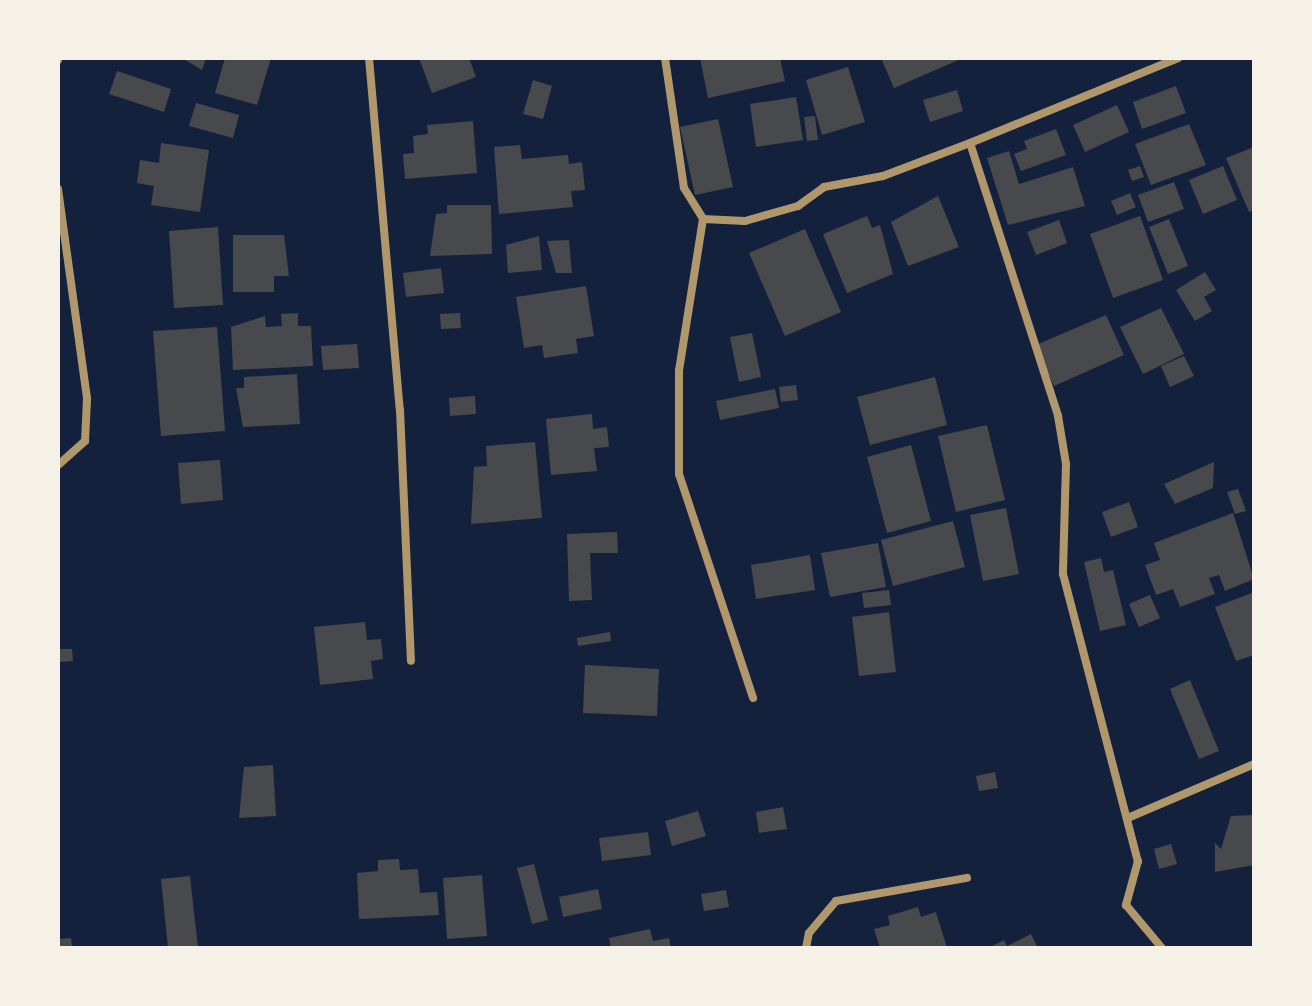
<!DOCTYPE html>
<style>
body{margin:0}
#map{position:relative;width:1312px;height:1006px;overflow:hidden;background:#14213d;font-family:Lato,sans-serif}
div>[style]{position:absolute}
.building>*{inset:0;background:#48494c}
.minor>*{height:8px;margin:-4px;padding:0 4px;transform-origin:4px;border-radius:4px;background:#b1986c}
span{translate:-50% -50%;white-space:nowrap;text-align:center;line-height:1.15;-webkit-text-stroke:6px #f6f1e7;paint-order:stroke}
.frame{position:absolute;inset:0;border:60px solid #f6f1e7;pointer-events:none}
</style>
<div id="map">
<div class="building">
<i style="clip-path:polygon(182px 58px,206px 58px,202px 70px)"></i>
<i style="clip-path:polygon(225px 58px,271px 58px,257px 105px,215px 93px)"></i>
<i style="clip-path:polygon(419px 58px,469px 58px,476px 77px,432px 93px)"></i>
<i style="clip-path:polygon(700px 58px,780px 58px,785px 81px,708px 98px)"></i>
<i style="clip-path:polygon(881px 58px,963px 58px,894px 88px)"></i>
<i style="clip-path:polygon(848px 67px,865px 122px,822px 135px,806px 80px)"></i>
<i style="clip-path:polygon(117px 71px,171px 89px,164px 112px,109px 94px)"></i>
<i style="clip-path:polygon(533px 80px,552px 86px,543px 119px,523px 114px)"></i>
<i style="clip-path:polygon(1176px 86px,1186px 113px,1142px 129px,1133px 102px)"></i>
<i style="clip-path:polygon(957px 90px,963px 111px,930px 122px,923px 100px)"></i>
<i style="clip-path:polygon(796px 97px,803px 140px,756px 147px,750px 104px)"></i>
<i style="clip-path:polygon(196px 103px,239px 115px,233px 138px,189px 126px)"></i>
<i style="clip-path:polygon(1117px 105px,1129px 132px,1085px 152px,1073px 125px)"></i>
<i style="clip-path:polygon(815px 116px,818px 140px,807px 141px,804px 117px)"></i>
<i style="clip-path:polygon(718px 119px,733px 187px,695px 195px,680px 127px)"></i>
<i style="clip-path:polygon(473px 121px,477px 173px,405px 179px,403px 154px,414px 153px,413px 136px,428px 134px,427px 125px)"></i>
<i style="clip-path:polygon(1189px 124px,1206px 165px,1151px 185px,1135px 144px)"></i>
<i style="clip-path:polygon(1056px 129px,1066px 155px,1021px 171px,1014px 154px,1027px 149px,1024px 141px)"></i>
<i style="clip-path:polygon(161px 143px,209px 150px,200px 212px,151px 205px,154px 186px,137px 183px,140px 160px,159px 163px)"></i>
<i style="clip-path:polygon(520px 145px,522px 159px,568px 155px,569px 164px,582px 162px,585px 190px,571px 191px,573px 207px,499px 214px,494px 147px)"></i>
<i style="clip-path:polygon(1254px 147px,1254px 210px,1249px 212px,1226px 158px)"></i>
<i style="clip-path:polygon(1009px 151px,1019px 184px,1073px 167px,1085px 206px,1008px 225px,987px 158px)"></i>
<i style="clip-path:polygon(1140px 166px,1144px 177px,1132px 181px,1128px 170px)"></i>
<i style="clip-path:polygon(1223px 166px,1237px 200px,1203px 214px,1189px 180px)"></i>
<i style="clip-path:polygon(1174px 182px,1184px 209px,1148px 222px,1138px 195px)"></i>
<i style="clip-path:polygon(1130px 193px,1136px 207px,1117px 215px,1111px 201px)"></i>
<i style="clip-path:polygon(938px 196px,959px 247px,908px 266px,891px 222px)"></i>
<i style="clip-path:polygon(447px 205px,491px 205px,492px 254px,430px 256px,436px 214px,447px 213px)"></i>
<i style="clip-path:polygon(867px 216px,872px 228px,880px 225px,893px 274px,847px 293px,823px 234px)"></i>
<i style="clip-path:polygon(1140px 216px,1163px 280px,1113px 298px,1090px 234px)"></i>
<i style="clip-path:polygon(1169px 219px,1188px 266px,1168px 274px,1149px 227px)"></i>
<i style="clip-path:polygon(1059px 220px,1067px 243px,1036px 255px,1027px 232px)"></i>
<i style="clip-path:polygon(218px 227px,223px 305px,174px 308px,169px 231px)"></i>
<i style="clip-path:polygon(805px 229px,841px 312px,785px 336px,749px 253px)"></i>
<i style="clip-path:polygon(233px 235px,284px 235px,289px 276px,274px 276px,274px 292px,233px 292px)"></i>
<i style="clip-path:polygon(539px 236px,542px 270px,508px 273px,506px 245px)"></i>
<i style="clip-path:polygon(569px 240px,572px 273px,556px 273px,547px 241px)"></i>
<i style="clip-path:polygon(441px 268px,444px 293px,406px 297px,403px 273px)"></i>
<i style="clip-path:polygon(1205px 272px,1216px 290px,1204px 297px,1212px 311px,1195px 321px,1176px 290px)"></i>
<i style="clip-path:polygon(586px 286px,594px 336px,576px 339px,578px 353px,544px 358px,542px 345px,524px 348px,516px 297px)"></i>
<i style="clip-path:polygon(1161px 308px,1184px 354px,1143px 374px,1120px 327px)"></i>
<i style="clip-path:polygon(298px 313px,298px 326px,311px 326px,313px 366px,233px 370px,231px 327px,265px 316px,266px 327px,282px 326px,281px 314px)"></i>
<i style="clip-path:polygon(460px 313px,461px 328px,441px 329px,440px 314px)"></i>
<i style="clip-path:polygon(1106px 315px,1124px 355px,1054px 386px,1036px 345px)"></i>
<i style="clip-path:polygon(217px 327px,225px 431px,161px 436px,153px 331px)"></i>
<i style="clip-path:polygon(752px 333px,761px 377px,739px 382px,730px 337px)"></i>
<i style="clip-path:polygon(357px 344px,359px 368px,323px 370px,321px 346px)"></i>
<i style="clip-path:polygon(1184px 356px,1194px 376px,1170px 387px,1161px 366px)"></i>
<i style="clip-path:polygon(297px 374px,300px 424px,243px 427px,236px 388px,244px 388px,244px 377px)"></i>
<i style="clip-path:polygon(935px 377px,947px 425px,870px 445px,857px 397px)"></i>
<i style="clip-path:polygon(796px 385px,798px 400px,781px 402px,779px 387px)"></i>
<i style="clip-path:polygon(775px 389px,779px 408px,720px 420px,716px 401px)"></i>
<i style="clip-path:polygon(475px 396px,476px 414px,450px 416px,449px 398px)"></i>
<i style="clip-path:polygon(592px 414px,593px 429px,607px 427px,609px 447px,594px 448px,597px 471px,551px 475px,546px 419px)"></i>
<i style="clip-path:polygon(987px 425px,1005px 500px,956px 512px,938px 436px)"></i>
<i style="clip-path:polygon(535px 442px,542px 518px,471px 524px,474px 467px,487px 466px,486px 446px)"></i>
<i style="clip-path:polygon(911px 445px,931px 521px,887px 533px,867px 457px)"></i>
<i style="clip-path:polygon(220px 460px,223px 500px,181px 504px,178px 463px)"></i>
<i style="clip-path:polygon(1214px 462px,1213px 488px,1175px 504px,1164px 484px)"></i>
<i style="clip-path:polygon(1238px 489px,1246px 511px,1235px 514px,1227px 492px)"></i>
<i style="clip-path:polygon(1129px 502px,1138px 527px,1111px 537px,1102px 512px)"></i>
<i style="clip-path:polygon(1006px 508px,1019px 574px,983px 581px,970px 515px)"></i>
<i style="clip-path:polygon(1233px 513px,1254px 579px,1225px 591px,1219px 575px,1209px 578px,1215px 594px,1180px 607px,1173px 589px,1156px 595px,1145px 565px,1160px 560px,1154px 543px)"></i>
<i style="clip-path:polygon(953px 521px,965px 567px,893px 586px,881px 540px)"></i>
<i style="clip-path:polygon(617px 532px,618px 553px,590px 553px,592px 600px,569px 601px,567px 534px)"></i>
<i style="clip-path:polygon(878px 543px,886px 587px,830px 597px,821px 553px)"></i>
<i style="clip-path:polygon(810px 555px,815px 590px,756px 599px,751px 565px)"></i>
<i style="clip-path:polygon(1101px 558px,1104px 572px,1113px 570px,1126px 625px,1100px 631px,1084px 562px)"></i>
<i style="clip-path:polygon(889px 590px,891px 605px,864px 608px,862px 593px)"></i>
<i style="clip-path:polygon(1254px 592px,1254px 655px,1236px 661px,1215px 607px)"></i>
<i style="clip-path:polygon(1150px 595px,1160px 618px,1139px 627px,1129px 604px)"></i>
<i style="clip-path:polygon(889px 612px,896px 672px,859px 676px,852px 617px)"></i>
<i style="clip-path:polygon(365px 622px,367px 640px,381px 639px,383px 659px,371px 661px,373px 679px,320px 685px,314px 627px)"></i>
<i style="clip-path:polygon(610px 632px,611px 641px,578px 646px,577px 638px)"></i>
<i style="clip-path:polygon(58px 649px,72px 649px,73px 661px,58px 662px)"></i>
<i style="clip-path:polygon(585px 665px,659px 669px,657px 716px,583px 713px)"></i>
<i style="clip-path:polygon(1190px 680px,1219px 751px,1199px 759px,1170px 689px)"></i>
<i style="clip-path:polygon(273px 765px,276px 816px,239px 818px,244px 767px)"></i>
<i style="clip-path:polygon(995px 772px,998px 788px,979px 791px,976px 776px)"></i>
<i style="clip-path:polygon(783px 807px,787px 829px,759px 833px,756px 812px)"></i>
<i style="clip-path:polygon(698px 811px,706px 836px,672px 846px,665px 821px)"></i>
<i style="clip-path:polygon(1254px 815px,1254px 865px,1215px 872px,1215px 843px,1221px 849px,1231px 816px)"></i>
<i style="clip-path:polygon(648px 832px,651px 855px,602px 861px,599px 838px)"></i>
<i style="clip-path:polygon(1171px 844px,1177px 864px,1159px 869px,1154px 849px)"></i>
<i style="clip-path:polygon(399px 859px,400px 870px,418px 869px,420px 893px,437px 892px,439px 915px,359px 919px,357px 873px,378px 871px,378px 860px)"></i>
<i style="clip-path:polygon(534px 864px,548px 920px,532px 924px,517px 868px)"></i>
<i style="clip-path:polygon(482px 875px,487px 936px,447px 939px,443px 878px)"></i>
<i style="clip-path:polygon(190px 876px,198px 948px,168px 948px,161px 879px)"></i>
<i style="clip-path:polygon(598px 889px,602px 909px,563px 917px,559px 897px)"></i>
<i style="clip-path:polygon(726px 890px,729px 907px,704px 911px,701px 894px)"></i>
<i style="clip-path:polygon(918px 907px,921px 917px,936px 912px,947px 948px,880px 948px,874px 929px,890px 925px,888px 916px)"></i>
<i style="clip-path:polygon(650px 929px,653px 941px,669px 938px,671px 948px,611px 948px,609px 938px)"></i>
<i style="clip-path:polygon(1031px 934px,1038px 948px,988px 948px,1004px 940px,1007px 946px)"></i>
<i style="clip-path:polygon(71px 938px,72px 948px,58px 948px,58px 939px)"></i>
</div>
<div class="minor">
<i style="left:369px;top:58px;width:353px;rotate:85deg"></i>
<i style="left:400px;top:410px;width:251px;rotate:87.5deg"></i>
<i style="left:665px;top:58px;width:131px;rotate:81.7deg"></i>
<i style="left:684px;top:188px;width:36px;rotate:58deg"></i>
<i style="left:703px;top:219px;width:42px;rotate:2.7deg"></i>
<i style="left:745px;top:221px;width:55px;rotate:-15.8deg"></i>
<i style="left:798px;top:206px;width:32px;rotate:-36deg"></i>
<i style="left:824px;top:187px;width:60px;rotate:-10.6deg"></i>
<i style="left:883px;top:176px;width:93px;rotate:-20.8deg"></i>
<i style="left:970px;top:143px;width:225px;rotate:-22.2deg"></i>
<i style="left:58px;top:60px;width:2px;rotate:-90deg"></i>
<i style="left:970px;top:143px;width:287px;rotate:72.1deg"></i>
<i style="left:1058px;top:416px;width:49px;rotate:80.5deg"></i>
<i style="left:1066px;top:464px;width:110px;rotate:91.6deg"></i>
<i style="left:1063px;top:574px;width:297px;rotate:75.4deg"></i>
<i style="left:1138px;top:861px;width:46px;rotate:105.3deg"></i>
<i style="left:1126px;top:905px;width:56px;rotate:50.1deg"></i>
<i style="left:58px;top:189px;width:212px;rotate:82.1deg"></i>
<i style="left:87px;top:399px;width:42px;rotate:92.7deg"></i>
<i style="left:85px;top:441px;width:36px;rotate:138deg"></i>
<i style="left:703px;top:219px;width:153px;rotate:99deg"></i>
<i style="left:679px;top:370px;width:104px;rotate:90deg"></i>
<i style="left:679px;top:474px;width:236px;rotate:71.7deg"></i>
<i style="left:1130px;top:817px;width:135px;rotate:-23.1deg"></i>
<i style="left:806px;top:948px;width:15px;rotate:-79deg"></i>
<i style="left:809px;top:933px;width:42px;rotate:-49.8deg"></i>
<i style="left:836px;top:901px;width:133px;rotate:-10deg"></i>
</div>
<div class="frame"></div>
</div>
